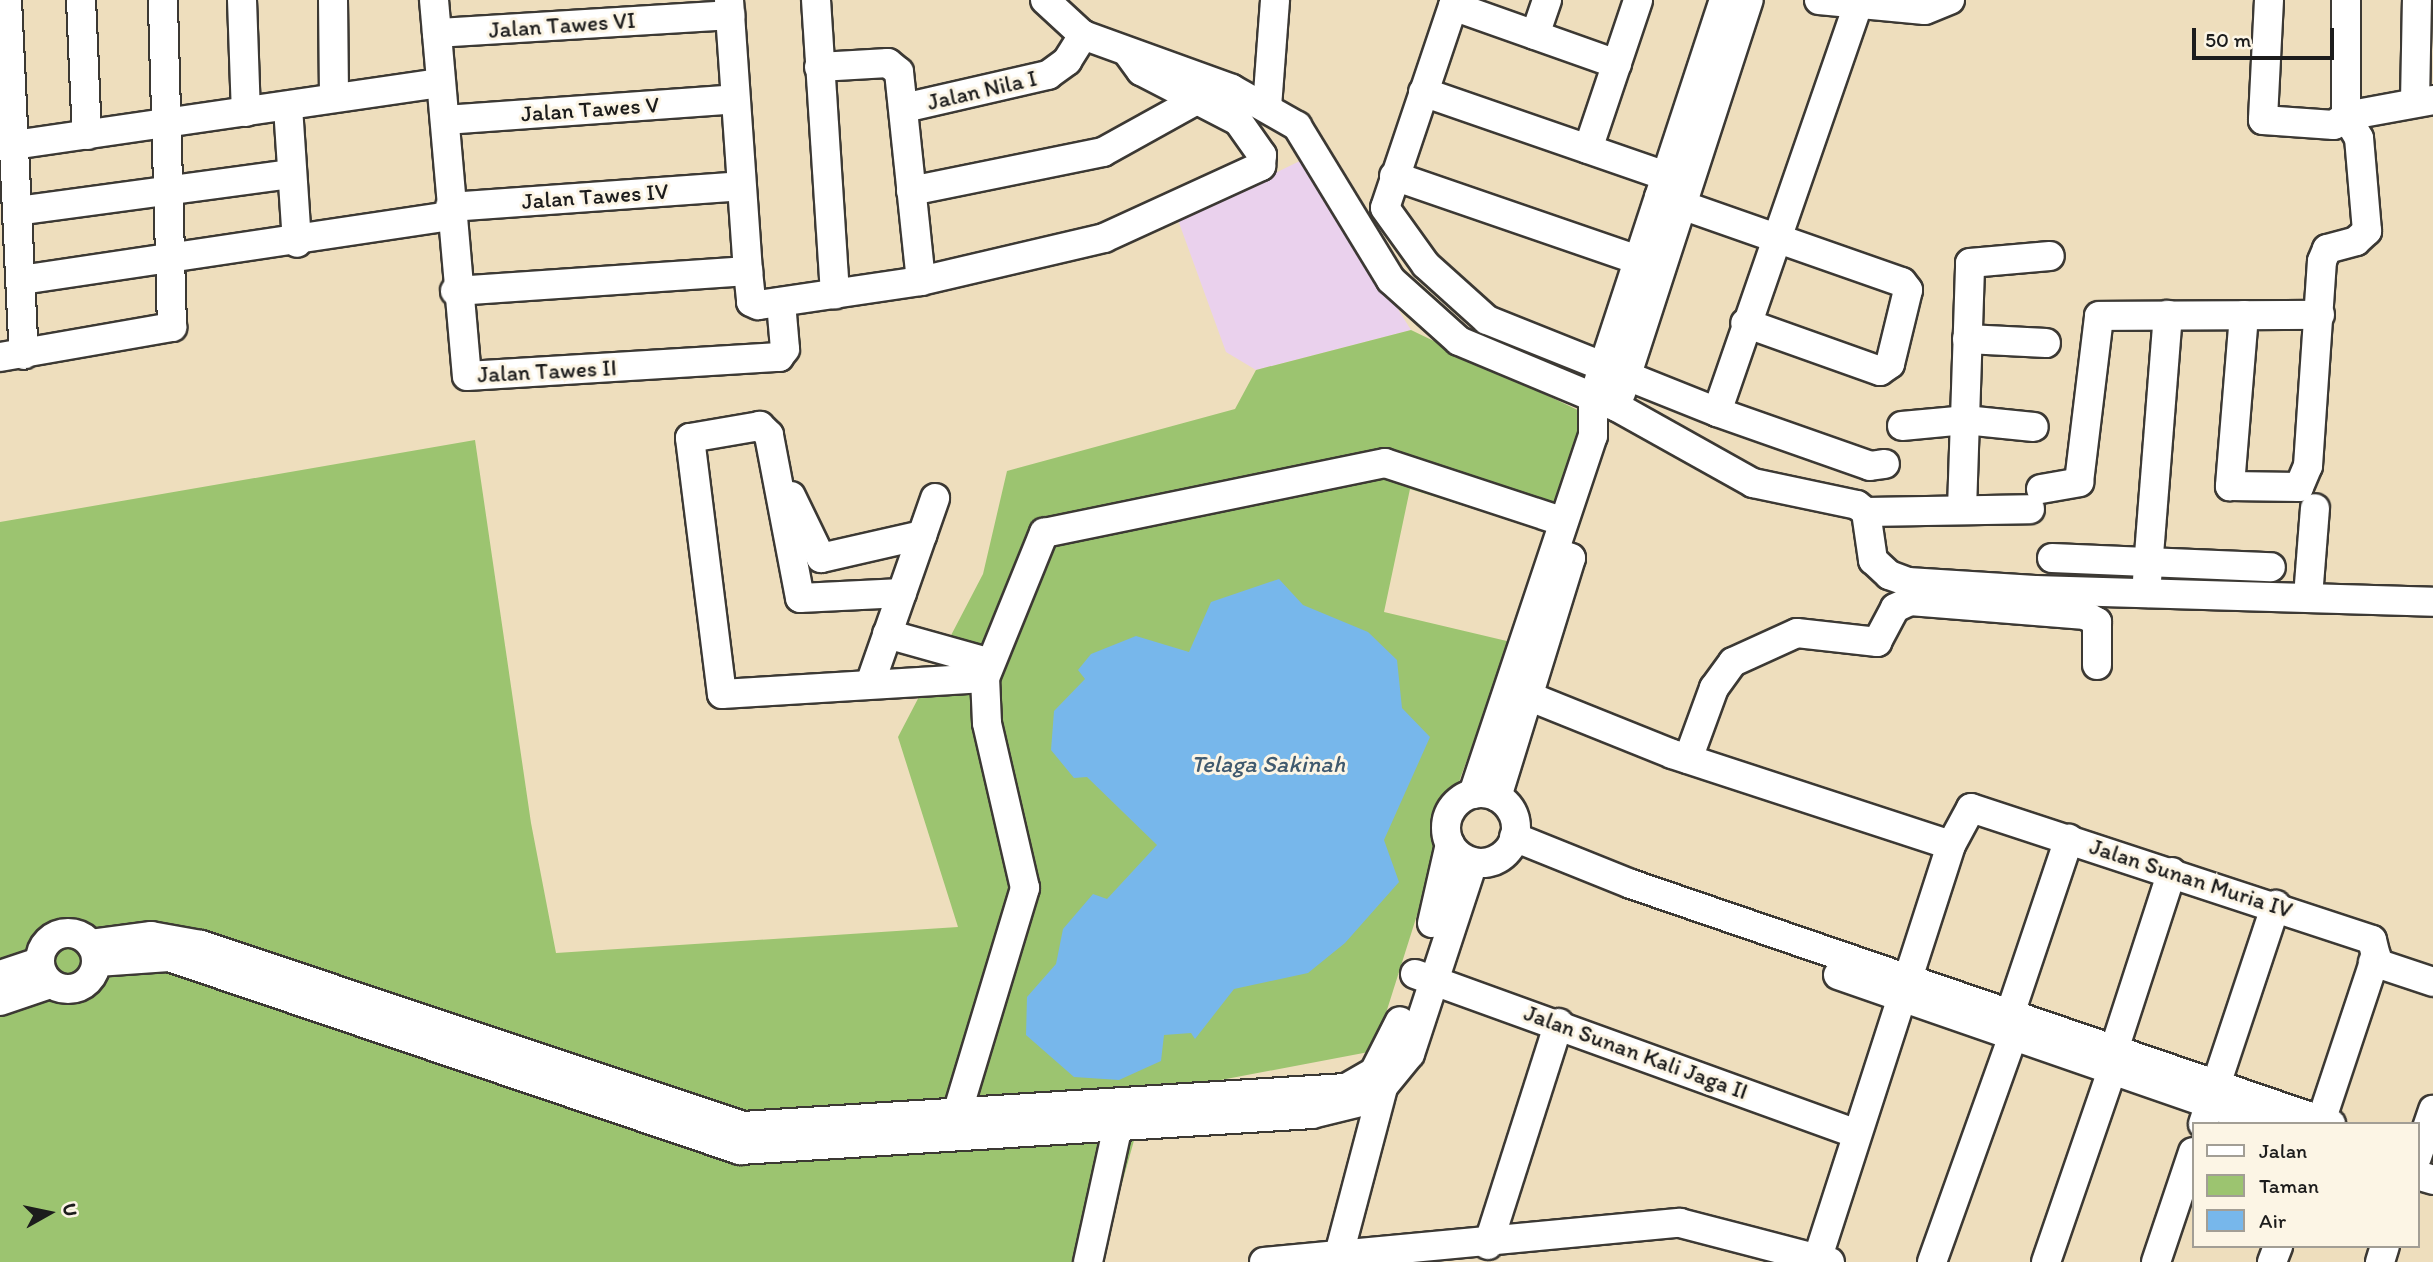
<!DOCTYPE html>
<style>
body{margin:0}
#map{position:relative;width:2433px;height:1262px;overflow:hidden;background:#eedebd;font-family:Itim,sans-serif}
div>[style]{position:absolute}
.built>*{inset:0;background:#ead1ed}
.green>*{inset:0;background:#9cc470}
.water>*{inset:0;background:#77b7eb}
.roads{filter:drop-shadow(2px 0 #3c3934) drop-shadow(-2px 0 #3c3934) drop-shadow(0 2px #3c3934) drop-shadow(0 -2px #3c3934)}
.minor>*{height:28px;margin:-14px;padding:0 14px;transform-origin:14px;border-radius:14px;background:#fff}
.minor>.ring{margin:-14px;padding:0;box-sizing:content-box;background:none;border:28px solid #fff;border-radius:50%}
span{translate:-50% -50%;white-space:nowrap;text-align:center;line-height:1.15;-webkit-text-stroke:6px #fcf5e5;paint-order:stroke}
.street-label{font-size:23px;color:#1c1c1c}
.water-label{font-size:24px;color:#405a6f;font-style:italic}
.legend{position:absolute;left:2192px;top:1122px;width:228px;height:126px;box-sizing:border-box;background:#fcf5e5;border:2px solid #a29e95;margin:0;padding:9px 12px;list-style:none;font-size:21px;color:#1c1c1c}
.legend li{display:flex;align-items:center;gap:14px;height:35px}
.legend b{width:35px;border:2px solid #a29e95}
.north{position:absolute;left:14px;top:1178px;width:70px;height:70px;-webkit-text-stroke:5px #fcf5e5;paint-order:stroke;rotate:81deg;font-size:19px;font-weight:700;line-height:28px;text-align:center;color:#1c1c1c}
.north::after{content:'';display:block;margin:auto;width:24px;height:32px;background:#1c1c1c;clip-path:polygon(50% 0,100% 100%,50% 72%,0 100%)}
.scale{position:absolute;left:2192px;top:28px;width:142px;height:32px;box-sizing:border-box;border:4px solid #1c1c1c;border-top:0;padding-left:9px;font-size:21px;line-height:24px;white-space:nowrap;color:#1c1c1c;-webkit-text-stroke:5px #fcf5e5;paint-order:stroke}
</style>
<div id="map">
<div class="built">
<i style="clip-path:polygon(1304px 159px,1411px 330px,1256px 370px,1226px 352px,1178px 220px)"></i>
</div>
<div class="green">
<i style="clip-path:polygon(1411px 330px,1586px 414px,1545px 531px,1410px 489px,1384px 612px,1511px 642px,1461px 776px,1374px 1051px,1147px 1094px,1100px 1262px,0 1262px,0 522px,475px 440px,531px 823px,556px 953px,958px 927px,898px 737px,983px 574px,1007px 471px,1235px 409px,1256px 370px)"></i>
</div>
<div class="water">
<i style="clip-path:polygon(1279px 579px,1303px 605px,1368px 632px,1397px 660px,1402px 708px,1430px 737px,1384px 840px,1399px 882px,1345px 943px,1308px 973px,1234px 989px,1195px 1039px,1191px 1033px,1164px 1035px,1161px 1061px,1119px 1080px,1074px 1077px,1026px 1035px,1027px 997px,1056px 964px,1063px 929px,1093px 894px,1107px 899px,1157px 845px,1087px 777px,1074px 778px,1051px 750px,1054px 711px,1085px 679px,1078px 670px,1091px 654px,1136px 636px,1189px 652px,1211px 602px)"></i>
</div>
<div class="roads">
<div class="minor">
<i style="left:7px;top:0;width:355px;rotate:87.3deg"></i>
<i style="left:81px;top:0;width:135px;rotate:87.5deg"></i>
<i style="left:242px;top:0;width:112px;rotate:88deg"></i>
<i style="left:333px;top:0;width:97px;rotate:89.4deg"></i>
<i style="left:434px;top:0;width:377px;rotate:85deg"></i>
<i style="left:467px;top:376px;width:313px;rotate:-3.5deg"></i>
<i style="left:779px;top:357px;width:10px;rotate:-53deg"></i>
<i style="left:785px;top:349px;width:47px;rotate:-94.9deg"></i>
<i style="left:729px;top:0;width:272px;rotate:86deg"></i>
<i style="left:748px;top:271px;width:31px;rotate:84deg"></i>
<i style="left:751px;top:302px;width:8px;rotate:23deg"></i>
<i style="left:758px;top:305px;width:165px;rotate:-8.4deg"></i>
<i style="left:921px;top:281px;width:188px;rotate:-13.2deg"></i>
<i style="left:1104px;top:238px;width:173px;rotate:-24.6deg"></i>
<i style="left:1261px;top:166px;width:11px;rotate:-85deg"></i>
<i style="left:1262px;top:155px;width:42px;rotate:-125.2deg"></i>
<i style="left:1238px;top:121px;width:109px;rotate:-152.7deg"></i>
<i style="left:1141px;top:71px;width:22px;rotate:-126deg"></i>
<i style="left:816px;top:0;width:295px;rotate:86.3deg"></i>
<i style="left:1045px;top:0;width:52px;rotate:42.6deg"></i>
<i style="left:1083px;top:35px;width:158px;rotate:19.9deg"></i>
<i style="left:1232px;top:89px;width:75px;rotate:29.6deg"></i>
<i style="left:1297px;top:126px;width:180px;rotate:58.6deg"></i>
<i style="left:1391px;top:280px;width:91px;rotate:41.9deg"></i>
<i style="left:1459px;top:341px;width:171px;rotate:22.7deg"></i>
<i style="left:1617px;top:407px;width:156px;rotate:29.2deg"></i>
<i style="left:1753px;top:483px;width:106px;rotate:11.9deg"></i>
<i style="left:1857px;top:505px;width:11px;rotate:38deg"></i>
<i style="left:1866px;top:512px;width:49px;rotate:81.7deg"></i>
<i style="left:1873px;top:560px;width:22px;rotate:43deg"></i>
<i style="left:1889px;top:575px;width:20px;rotate:20deg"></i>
<i style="left:1908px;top:582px;width:127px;rotate:3.6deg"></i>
<i style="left:2035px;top:590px;width:398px;rotate:1.7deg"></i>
<i style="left:1455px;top:0;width:219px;rotate:108.6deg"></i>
<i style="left:1385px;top:208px;width:70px;rotate:54.3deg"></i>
<i style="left:1426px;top:265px;width:82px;rotate:42deg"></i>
<i style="left:1487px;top:320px;width:248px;rotate:21.8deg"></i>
<i style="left:1717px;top:412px;width:162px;rotate:19.4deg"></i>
<i style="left:1870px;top:466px;width:15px;rotate:-8deg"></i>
<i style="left:1819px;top:0;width:106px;rotate:5.4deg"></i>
<i style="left:1925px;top:10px;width:27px;rotate:-22deg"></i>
<i style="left:2269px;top:0;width:120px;rotate:92.9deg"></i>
<i style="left:2263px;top:120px;width:71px;rotate:4deg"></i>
<i style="left:2334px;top:125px;width:15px;rotate:-37deg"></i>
<i style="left:2346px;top:116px;width:116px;rotate:-90deg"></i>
<i style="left:1453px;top:6px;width:174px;rotate:19.5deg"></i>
<i style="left:437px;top:33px;width:294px;rotate:-3.5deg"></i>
<i style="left:1535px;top:35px;width:37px;rotate:-71deg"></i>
<i style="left:819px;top:67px;width:69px;rotate:-3.3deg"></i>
<i style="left:888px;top:63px;width:14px;rotate:39deg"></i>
<i style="left:899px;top:72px;width:210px;rotate:84deg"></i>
<i style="left:1423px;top:92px;width:257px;rotate:19.1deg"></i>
<i style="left:2415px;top:102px;width:102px;rotate:-88.9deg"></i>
<i style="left:288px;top:107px;width:136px;rotate:86.2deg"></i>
<i style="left:1267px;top:107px;width:107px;rotate:-85.7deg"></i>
<i style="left:904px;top:108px;width:148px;rotate:-12.9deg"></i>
<i style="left:1048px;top:75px;width:24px;rotate:-36deg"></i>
<i style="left:1067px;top:61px;width:31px;rotate:-58deg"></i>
<i style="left:445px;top:120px;width:291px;rotate:-4.1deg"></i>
<i style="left:14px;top:145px;width:431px;rotate:-8.3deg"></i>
<i style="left:1588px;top:149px;width:157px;rotate:-71.4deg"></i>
<i style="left:1394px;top:176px;width:258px;rotate:19deg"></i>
<i style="left:911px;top:191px;width:196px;rotate:-11.5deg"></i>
<i style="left:1103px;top:152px;width:107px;rotate:-29deg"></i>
<i style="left:1659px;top:197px;width:257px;rotate:19.3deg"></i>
<i style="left:1902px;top:282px;width:10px;rotate:53deg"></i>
<i style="left:1908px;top:290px;width:76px;rotate:103.7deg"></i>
<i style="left:1890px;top:364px;width:12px;rotate:145deg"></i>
<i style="left:1880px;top:371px;width:143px;rotate:-160.4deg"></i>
<i style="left:450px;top:207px;width:291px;rotate:-4.1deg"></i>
<i style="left:17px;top:211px;width:277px;rotate:-7.7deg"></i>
<i style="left:21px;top:280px;width:434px;rotate:-8.5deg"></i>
<i style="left:455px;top:291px;width:294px;rotate:-3.9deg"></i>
<i style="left:2244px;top:315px;width:172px;rotate:94.7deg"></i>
<i style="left:2230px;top:486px;width:69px;rotate:0.8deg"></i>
<i style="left:2299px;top:487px;width:23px;rotate:-67deg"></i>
<i style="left:2308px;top:466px;width:205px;rotate:-86.1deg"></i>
<i style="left:2322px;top:261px;width:13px;rotate:-67deg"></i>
<i style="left:2327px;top:249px;width:30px;rotate:-15deg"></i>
<i style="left:2356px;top:241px;width:15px;rotate:-42deg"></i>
<i style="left:2367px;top:231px;width:93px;rotate:-94.9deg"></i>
<i style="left:2359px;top:138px;width:26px;rotate:-121deg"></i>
<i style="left:2346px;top:116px;width:88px;rotate:-10.4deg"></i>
<i style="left:1967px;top:339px;width:79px;rotate:2.9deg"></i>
<i style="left:0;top:357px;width:175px;rotate:-9.9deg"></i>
<i style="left:172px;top:327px;width:327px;rotate:-91.6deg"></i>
<i style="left:1621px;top:393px;width:413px;rotate:-72deg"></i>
<i style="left:1717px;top:412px;width:431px;rotate:-70.9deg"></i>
<i style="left:1902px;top:426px;width:63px;rotate:-5.4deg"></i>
<i style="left:1965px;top:420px;width:69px;rotate:5.8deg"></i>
<i style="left:2041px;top:489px;width:39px;rotate:-10deg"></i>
<i style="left:2079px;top:482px;width:167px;rotate:-83.1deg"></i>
<i style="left:2099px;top:316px;width:221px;rotate:-0.3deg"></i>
<i style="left:791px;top:496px;width:69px;rotate:64.2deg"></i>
<i style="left:821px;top:558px;width:104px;rotate:-12.8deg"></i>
<i style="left:1962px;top:509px;width:246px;rotate:-88.1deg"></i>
<i style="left:1970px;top:263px;width:80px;rotate:-5deg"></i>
<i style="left:1866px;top:512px;width:164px;rotate:-1deg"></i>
<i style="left:2052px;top:558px;width:219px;rotate:2.4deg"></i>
<i style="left:902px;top:593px;width:102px;rotate:177.2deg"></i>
<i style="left:800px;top:598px;width:166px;rotate:-100.8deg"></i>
<i style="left:769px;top:435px;width:13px;rotate:-135deg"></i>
<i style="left:760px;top:426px;width:71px;rotate:170.3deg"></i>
<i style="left:690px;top:438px;width:258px;rotate:82.9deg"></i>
<i style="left:722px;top:694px;width:263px;rotate:-3.5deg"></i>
<i style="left:2146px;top:593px;width:279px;rotate:-85.5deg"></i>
<i style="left:2308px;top:597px;width:89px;rotate:-85.5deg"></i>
<i style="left:887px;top:634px;width:104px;rotate:15.6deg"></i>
<i style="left:870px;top:684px;width:197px;rotate:-70.7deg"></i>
<i style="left:1528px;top:696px;width:155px;rotate:21.9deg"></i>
<i style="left:1672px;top:754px;width:293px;rotate:18.1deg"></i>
<i style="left:1688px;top:759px;width:76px;rotate:-69.9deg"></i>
<i style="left:1714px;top:688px;width:32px;rotate:-54deg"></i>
<i style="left:1733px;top:662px;width:70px;rotate:-24.4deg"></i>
<i style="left:1797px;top:633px;width:81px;rotate:6.4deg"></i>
<i style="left:1877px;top:642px;width:38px;rotate:-62deg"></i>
<i style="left:1895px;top:608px;width:17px;rotate:-25deg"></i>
<i style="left:1910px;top:601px;width:176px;rotate:4.6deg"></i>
<i style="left:2085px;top:615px;width:14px;rotate:30deg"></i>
<i style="left:2097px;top:622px;width:43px;rotate:90deg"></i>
<i class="ring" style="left:1446px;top:793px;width:42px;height:42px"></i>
<i style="left:1473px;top:794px;width:378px;rotate:-71.5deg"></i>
<i style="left:1593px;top:436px;width:38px;rotate:-90deg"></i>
<i style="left:1593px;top:398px;width:419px;rotate:-71.8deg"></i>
<i style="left:1497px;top:797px;width:250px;rotate:-72.8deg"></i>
<i style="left:1571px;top:558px;width:5px;rotate:-158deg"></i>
<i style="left:1514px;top:837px;width:126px;rotate:21.9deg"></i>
<i style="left:1631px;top:884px;width:740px;rotate:18.92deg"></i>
<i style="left:1432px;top:923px;width:81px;rotate:-77.2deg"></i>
<i class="ring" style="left:40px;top:933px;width:28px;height:28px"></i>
<i style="left:91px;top:944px;width:61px;rotate:-7.6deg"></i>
<i style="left:151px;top:936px;width:51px;rotate:10.2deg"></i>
<i style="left:201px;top:945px;width:571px;rotate:18.47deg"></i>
<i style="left:743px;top:1126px;width:604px;rotate:-3.61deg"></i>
<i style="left:1346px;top:1088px;width:32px;rotate:-30deg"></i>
<i style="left:1374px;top:1072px;width:57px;rotate:-63deg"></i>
<i style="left:97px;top:962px;width:72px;rotate:-4deg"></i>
<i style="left:169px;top:957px;width:603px;rotate:18.68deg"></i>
<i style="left:740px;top:1150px;width:573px;rotate:-3.6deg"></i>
<i style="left:1312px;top:1114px;width:63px;rotate:-13.8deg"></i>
<i style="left:1373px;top:1099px;width:58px;rotate:-50.6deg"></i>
<i style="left:1410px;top:1054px;width:202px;rotate:-71.8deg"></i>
<i style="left:2373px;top:962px;width:63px;rotate:18.4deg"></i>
<i style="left:1415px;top:974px;width:469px;rotate:19.9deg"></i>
<i style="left:0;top:975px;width:41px;rotate:-18.4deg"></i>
<i style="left:1838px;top:975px;width:456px;rotate:19.1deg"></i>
<i style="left:0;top:1001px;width:53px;rotate:-18.8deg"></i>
<i style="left:2010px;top:1014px;width:185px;rotate:-71.4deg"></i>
<i style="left:2114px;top:1050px;width:187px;rotate:-72deg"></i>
<i style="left:2203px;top:1124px;width:231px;rotate:-71.6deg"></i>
<i style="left:952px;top:1130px;width:253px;rotate:-73.2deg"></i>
<i style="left:1025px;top:888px;width:169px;rotate:-103deg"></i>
<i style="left:987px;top:723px;width:45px;rotate:-92.5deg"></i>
<i style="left:985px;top:678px;width:157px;rotate:-67.9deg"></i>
<i style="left:1044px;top:533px;width:348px;rotate:-11.6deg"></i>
<i style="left:1385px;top:463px;width:188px;rotate:18.2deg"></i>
<i style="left:2417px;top:1157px;width:50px;rotate:-71.2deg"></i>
<i style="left:2417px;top:1175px;width:17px;rotate:17deg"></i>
<i style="left:1488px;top:1245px;width:233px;rotate:-72.3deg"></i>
<i style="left:1818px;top:1257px;width:433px;rotate:-72.1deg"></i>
<i style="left:1951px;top:845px;width:42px;rotate:-61.6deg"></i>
<i style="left:1971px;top:808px;width:422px;rotate:18.2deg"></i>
<i style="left:2372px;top:940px;width:16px;rotate:76deg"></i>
<i style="left:2376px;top:956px;width:174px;rotate:108.4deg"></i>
<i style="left:1338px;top:1258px;width:180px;rotate:-75.2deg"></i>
<i style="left:1088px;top:1262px;width:158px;rotate:-77.6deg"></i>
<i style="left:1264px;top:1262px;width:418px;rotate:-5.4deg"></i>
<i style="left:1680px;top:1223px;width:155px;rotate:14.6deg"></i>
<i style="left:1932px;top:1262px;width:240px;rotate:-70.3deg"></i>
<i style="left:2046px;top:1262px;width:203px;rotate:-71deg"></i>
<i style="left:2156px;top:1262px;width:116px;rotate:-71.4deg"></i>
<i style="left:2272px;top:1262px;width:17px;rotate:-69deg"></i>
<i style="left:2380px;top:1262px;width:17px;rotate:-73deg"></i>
</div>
</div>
<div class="street-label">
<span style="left:562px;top:25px;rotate:-4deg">Jalan Tawes VI</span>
<span style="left:982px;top:90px;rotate:-13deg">Jalan Nila I</span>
<span style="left:590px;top:109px;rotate:-4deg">Jalan Tawes V</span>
<span style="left:595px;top:196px;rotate:-4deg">Jalan Tawes IV</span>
<span style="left:547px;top:371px;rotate:-3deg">Jalan Tawes II</span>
<span style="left:2191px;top:878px;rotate:18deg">Jalan Sunan Muria IV</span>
<span style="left:1636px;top:1052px;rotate:20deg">Jalan Sunan Kali Jaga II</span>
</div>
<div class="water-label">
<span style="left:1268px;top:764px">Telaga Sakinah</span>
</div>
<ul class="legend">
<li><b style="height:9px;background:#fff"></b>Jalan</li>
<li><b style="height:19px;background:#9cc470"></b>Taman</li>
<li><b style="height:19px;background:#77b7eb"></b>Air</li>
</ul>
<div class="north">U</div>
<div class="scale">50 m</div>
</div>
